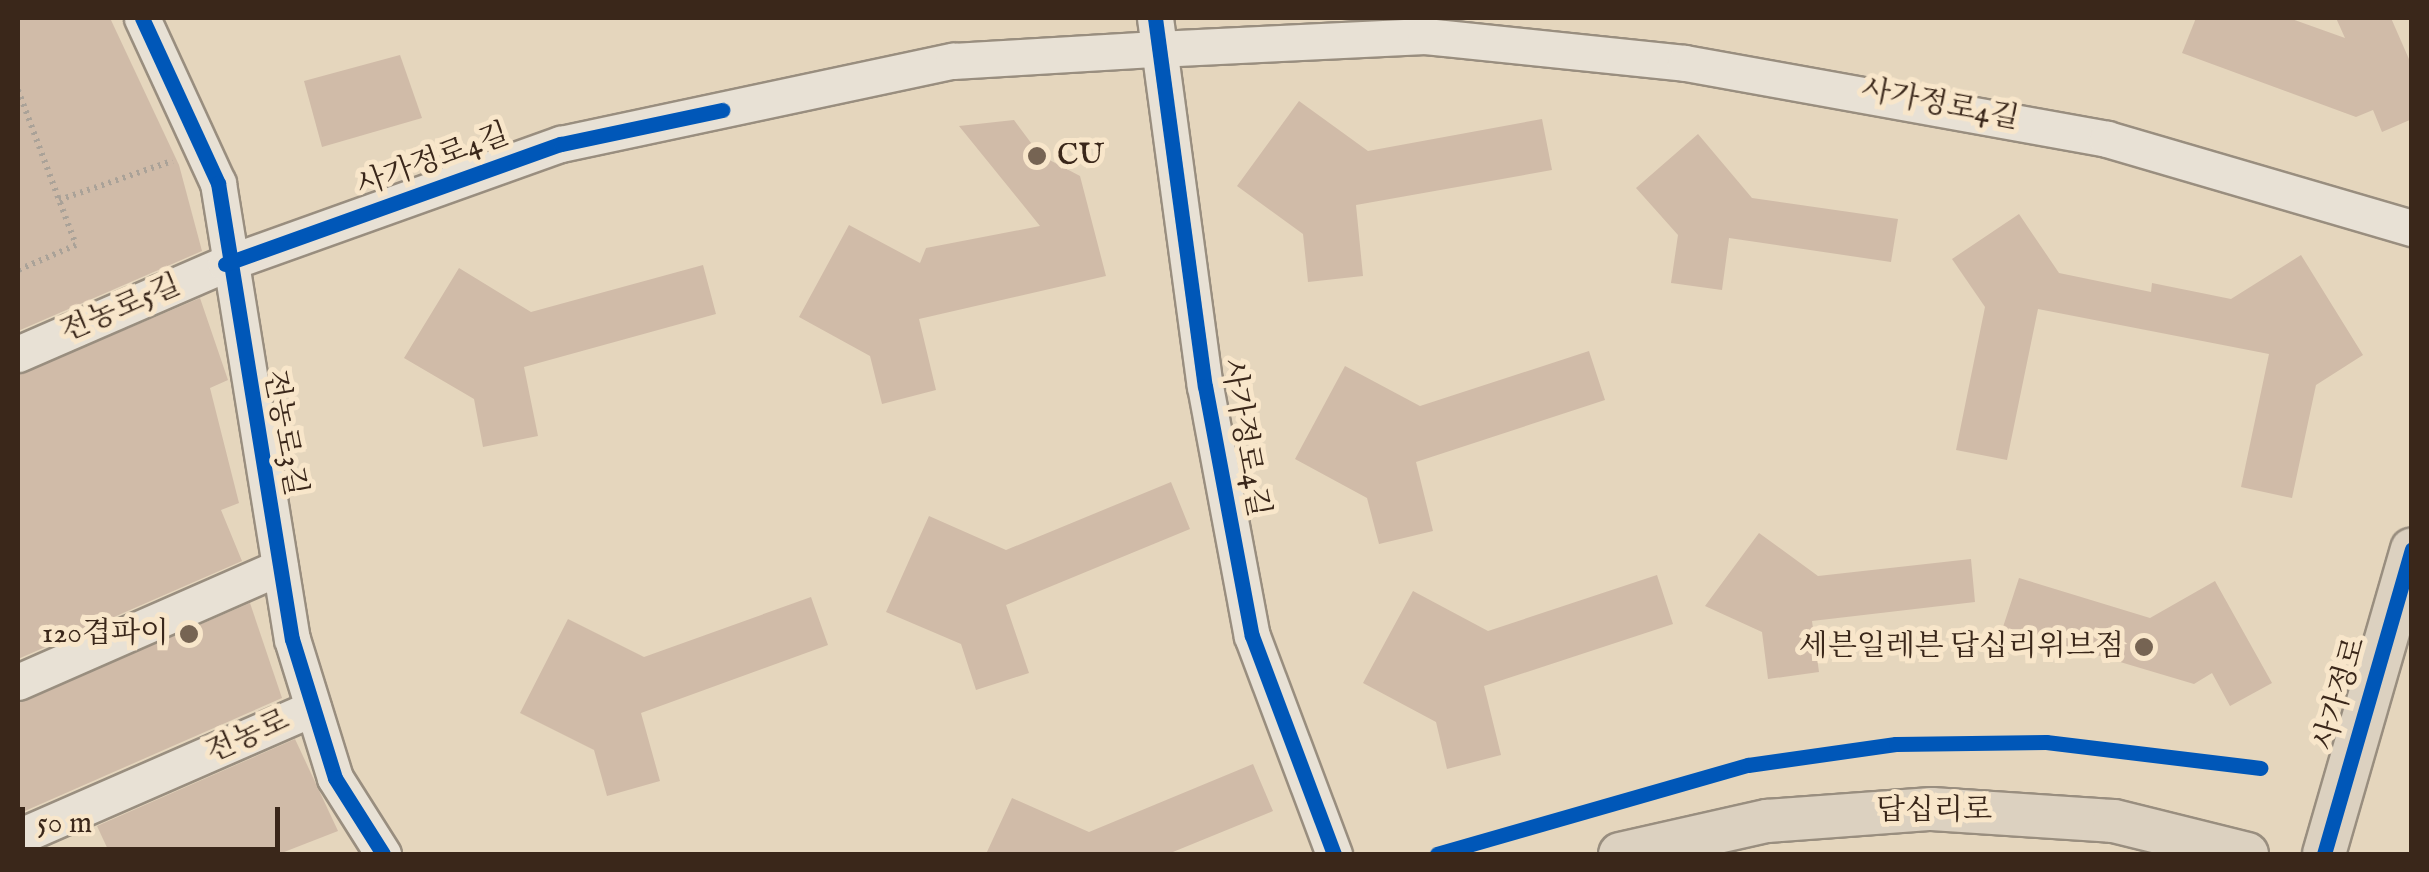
<!DOCTYPE html>
<meta charset="utf-8">
<style>
body{margin:0}
#map{position:relative;width:2429px;height:872px;overflow:hidden;background:#e5d6bd;font-family:"IM FELL English","Noto Serif KR",serif}
div>[style]{position:absolute}
.building>*{inset:0;background:#d0bba8}
.path>*{height:6px;margin-top:-3px;transform-origin:0;background:repeating-linear-gradient(90deg,#aaa298 0 2.5px,transparent 0 7.5px)}
.roads{filter:drop-shadow(2px 0 #998e7f) drop-shadow(-2px 0 #998e7f) drop-shadow(0 2px #998e7f) drop-shadow(0 -2px #998e7f)}
.minor>*{height:35px;margin:-17.5px;padding:0 17.5px;transform-origin:17.5px;border-radius:17.5px;background:#e8e1d5}
.major>*{height:42px;margin:-21px;padding:0 21px;transform-origin:21px;border-radius:21px;background:#dcd1c0}
.cycleway>*{height:15px;margin:-7.5px;padding:0 7.5px;transform-origin:7.5px;border-radius:7.5px;background:#0057b8}
.dots>*{width:28px;height:28px;translate:-50% -50%;box-sizing:border-box;border:5px solid #f8e6ca;border-radius:50%}
span{translate:-50% -50%;white-space:nowrap;text-align:center;line-height:1.15;-webkit-text-stroke:10px #f8e6ca;paint-order:stroke}
.street-label{font-size:30px;color:#3a271a}
.poi-label{font-size:30px;color:#3a271a}
.left{translate:0 -50%;text-align:left}
.right{translate:-100% -50%;text-align:right}
.frame{position:absolute;inset:0;border:20px solid #3a271a;pointer-events:none}
.scale{position:absolute;left:20px;top:807px;width:260px;height:45px;box-sizing:border-box;border:5px solid #3a271a;border-top:0;padding-left:12px;font-size:30px;line-height:35px;white-space:nowrap;color:#3a271a;-webkit-text-stroke:8px #f8e6ca;paint-order:stroke}
</style>
<div id="map">
<div class="building">
<i style="clip-path:polygon(18px 18px,110px 18px,179px 165px,202px 251px,18px 331px)"></i>
<i style="clip-path:polygon(2196px 18px,2289px 18px,2345px 38px,2336px 18px,2391px 18px,2412px 66px,2412px 119px,2382px 132px,2373px 110px,2356px 117px,2182px 53px)"></i>
<i style="clip-path:polygon(400px 55px,422px 118px,322px 147px,304px 81px)"></i>
<i style="clip-path:polygon(1299px 101px,1368px 151px,1542px 119px,1552px 170px,1356px 205px,1363px 276px,1308px 282px,1303px 234px,1237px 186px)"></i>
<i style="clip-path:polygon(1014px 120px,1040px 155px,1080px 176px,1106px 276px,919px 319px,936px 390px,882px 404px,870px 356px,799px 317px,849px 225px,920px 263px,926px 248px,1040px 226px,959px 126px)"></i>
<i style="clip-path:polygon(1698px 134px,1752px 198px,1898px 219px,1891px 262px,1729px 238px,1722px 290px,1671px 283px,1678px 235px,1636px 188px)"></i>
<i style="clip-path:polygon(2019px 214px,2059px 273px,2151px 292px,2152px 283px,2231px 299px,2301px 255px,2363px 355px,2316px 385px,2292px 498px,2241px 487px,2269px 354px,2038px 309px,2007px 460px,1956px 450px,1985px 307px,1952px 259px)"></i>
<i style="clip-path:polygon(703px 265px,716px 314px,524px 367px,538px 436px,483px 447px,474px 399px,404px 358px,459px 268px,531px 312px)"></i>
<i style="clip-path:polygon(200px 298px,228px 380px,210px 388px,239px 503px,221px 510px,242px 561px,18px 659px,18px 375px)"></i>
<i style="clip-path:polygon(1589px 351px,1605px 400px,1416px 462px,1433px 531px,1379px 544px,1367px 498px,1295px 459px,1345px 366px,1420px 406px)"></i>
<i style="clip-path:polygon(1171px 482px,1190px 529px,1006px 605px,1029px 673px,976px 690px,961px 644px,886px 612px,929px 516px,1006px 550px)"></i>
<i style="clip-path:polygon(1759px 533px,1818px 576px,1971px 559px,1975px 602px,1812px 621px,1819px 672px,1768px 679px,1762px 632px,1705px 606px)"></i>
<i style="clip-path:polygon(1657px 575px,1673px 624px,1484px 686px,1501px 755px,1447px 769px,1436px 722px,1363px 683px,1413px 591px,1488px 631px)"></i>
<i style="clip-path:polygon(2019px 578px,2150px 618px,2215px 581px,2272px 683px,2230px 706px,2212px 673px,2194px 684px,2003px 627px)"></i>
<i style="clip-path:polygon(811px 597px,828px 645px,641px 713px,660px 781px,607px 796px,594px 750px,520px 713px,568px 619px,644px 657px)"></i>
<i style="clip-path:polygon(250px 603px,282px 698px,18px 814px,18px 703px)"></i>
<i style="clip-path:polygon(295px 739px,338px 831px,279px 854px,110px 854px,97px 826px)"></i>
<i style="clip-path:polygon(1253px 764px,1273px 811px,1168px 854px,986px 854px,1012px 798px,1089px 832px)"></i>
</div>
<div class="path">
<i style="left:18px;top:90px;width:165px;rotate:69.5deg"></i>
<i style="left:76px;top:245px;width:63px;rotate:156.7deg"></i>
<i style="left:59px;top:200px;width:120px;rotate:-19deg"></i>
</div>
<div class="roads">
<div class="minor">
<i style="left:142px;top:18px;width:182px;rotate:65.3deg"></i>
<i style="left:218px;top:183px;width:462px;rotate:80.8deg"></i>
<i style="left:292px;top:639px;width:145px;rotate:72.8deg"></i>
<i style="left:335px;top:778px;width:90px;rotate:57.7deg"></i>
<i style="left:1155px;top:18px;width:371px;rotate:82.3deg"></i>
<i style="left:1205px;top:386px;width:254px;rotate:79.4deg"></i>
<i style="left:1252px;top:636px;width:233px;rotate:69.4deg"></i>
<i style="left:18px;top:354px;width:226px;rotate:-23.5deg"></i>
<i style="left:225px;top:264px;width:357px;rotate:-19.7deg"></i>
<i style="left:561px;top:144px;width:401px;rotate:-12deg"></i>
<i style="left:953px;top:61px;width:204px;rotate:-3.4deg"></i>
<i style="left:1157px;top:49px;width:268px;rotate:-2.8deg"></i>
<i style="left:1425px;top:36px;width:261px;rotate:5.9deg"></i>
<i style="left:1685px;top:63px;width:429px;rotate:10.2deg"></i>
<i style="left:2107px;top:139px;width:318px;rotate:16.3deg"></i>
<i style="left:18px;top:682px;width:286px;rotate:-23.7deg"></i>
<i style="left:18px;top:837px;width:322px;rotate:-23.6deg"></i>
</div>
<div class="major">
<i style="left:1620px;top:854px;width:151px;rotate:-12.7deg"></i>
<i style="left:1767px;top:821px;width:165px;rotate:-4.2deg"></i>
<i style="left:1932px;top:809px;width:182px;rotate:3.8deg"></i>
<i style="left:2114px;top:821px;width:137px;rotate:13.9deg"></i>
<i style="left:2324px;top:854px;width:317px;rotate:-73.9deg"></i>
</div>
</div>
<div class="cycleway">
<i style="left:142px;top:18px;width:182px;rotate:65.3deg"></i>
<i style="left:218px;top:183px;width:462px;rotate:80.8deg"></i>
<i style="left:292px;top:639px;width:145px;rotate:72.8deg"></i>
<i style="left:335px;top:778px;width:90px;rotate:57.7deg"></i>
<i style="left:1155px;top:18px;width:371px;rotate:82.3deg"></i>
<i style="left:1205px;top:386px;width:254px;rotate:79.4deg"></i>
<i style="left:1252px;top:636px;width:233px;rotate:69.4deg"></i>
<i style="left:225px;top:264px;width:357px;rotate:-19.7deg"></i>
<i style="left:561px;top:144px;width:165px;rotate:-11.9deg"></i>
<i style="left:1437px;top:854px;width:323px;rotate:-16deg"></i>
<i style="left:1748px;top:765px;width:149px;rotate:-8.1deg"></i>
<i style="left:1896px;top:744px;width:150px;rotate:-0.8deg"></i>
<i style="left:2046px;top:742px;width:216px;rotate:6.9deg"></i>
<i style="left:2324px;top:854px;width:317px;rotate:-73.9deg"></i>
</div>
<div class="dots">
<i style="left:1037px;top:156px;background:#766453"></i>
<i style="left:189px;top:634px;background:#766453"></i>
<i style="left:2144px;top:647px;background:#766453"></i>
</div>
<div class="street-label">
<span style="left:1940px;top:105px;rotate:11deg">사가정로4길</span>
<span style="left:433px;top:161px;rotate:-20deg">사가정로4길</span>
<span style="left:121px;top:309px;rotate:-23deg">전농로5길</span>
<span style="left:284px;top:433px;rotate:80deg">전농로3길</span>
<span style="left:1244px;top:438px;rotate:80deg">사가정로4길</span>
<span style="left:2341px;top:694px;rotate:-74deg">사가정로</span>
<span style="left:248px;top:737px;rotate:-24deg">전농로</span>
<span style="left:1934px;top:811px">답십리로</span>
</div>
<div class="poi-label">
<span class="left" style="left:1057px;top:156px">CU</span>
<span class="right" style="left:169px;top:634px">120겹파이</span>
<span class="right" style="left:2124px;top:647px">세븐일레븐 답십리위브점</span>
</div>
<div class="frame"></div>
<div class="scale">50 m</div>
</div>
